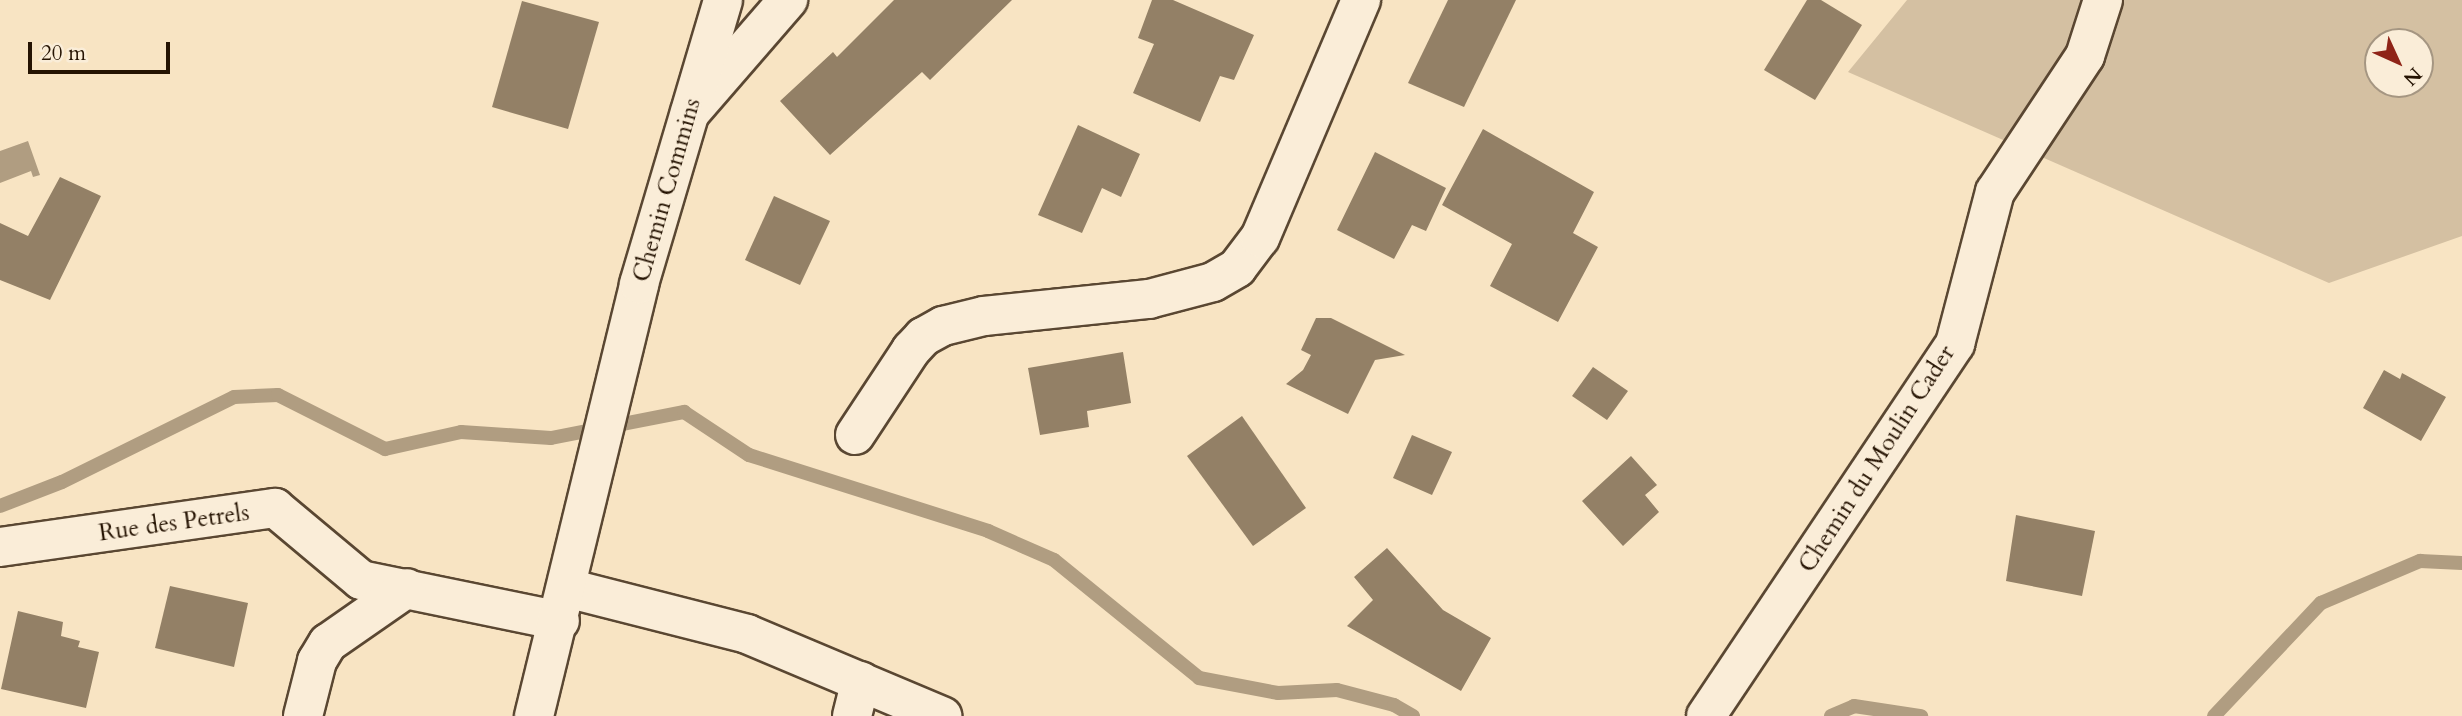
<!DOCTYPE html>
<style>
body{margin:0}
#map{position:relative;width:2462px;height:716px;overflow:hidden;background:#f8e4c3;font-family:Cardo,serif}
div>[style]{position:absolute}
.green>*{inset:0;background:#d4c0a2}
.water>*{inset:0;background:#b09d81}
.stream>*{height:14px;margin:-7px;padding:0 7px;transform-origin:7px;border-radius:7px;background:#b09d81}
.building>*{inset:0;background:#938066}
.roads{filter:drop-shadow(2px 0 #5a4732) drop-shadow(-2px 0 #5a4732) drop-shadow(0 2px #5a4732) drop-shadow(0 -2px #5a4732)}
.minor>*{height:38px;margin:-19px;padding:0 19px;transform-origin:19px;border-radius:19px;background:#faedd8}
.tertiary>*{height:38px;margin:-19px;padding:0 19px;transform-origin:19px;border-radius:19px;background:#faedd8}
span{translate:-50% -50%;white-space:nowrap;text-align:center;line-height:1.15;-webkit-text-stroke:5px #faedd8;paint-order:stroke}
.street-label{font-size:24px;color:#251302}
.north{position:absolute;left:2364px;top:28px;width:70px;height:70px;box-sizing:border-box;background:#faedd8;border:2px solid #a59682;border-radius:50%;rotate:135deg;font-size:19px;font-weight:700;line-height:28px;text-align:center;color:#251302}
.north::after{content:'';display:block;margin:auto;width:24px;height:32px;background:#8f2418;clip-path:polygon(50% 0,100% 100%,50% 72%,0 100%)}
.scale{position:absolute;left:28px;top:42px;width:142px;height:32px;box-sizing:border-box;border:4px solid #251302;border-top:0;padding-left:9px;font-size:21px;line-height:24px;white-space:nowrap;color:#251302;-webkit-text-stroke:5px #faedd8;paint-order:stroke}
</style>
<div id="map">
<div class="green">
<i style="clip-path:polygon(evenodd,1907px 0,2462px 0,2462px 236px,2329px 283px,1848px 72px,1907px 0,2378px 42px,2420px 42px,2420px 84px,2378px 84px,2378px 42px)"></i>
</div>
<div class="water">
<i style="clip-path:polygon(28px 141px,40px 175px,33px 177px,31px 171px,0 183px,0 151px)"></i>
</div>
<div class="stream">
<i style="left:0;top:506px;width:66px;rotate:-21.2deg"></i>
<i style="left:62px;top:482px;width:192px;rotate:-26.3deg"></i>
<i style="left:234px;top:397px;width:44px;rotate:-2.6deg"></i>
<i style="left:278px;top:395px;width:120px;rotate:26.8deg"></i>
<i style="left:385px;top:449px;width:78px;rotate:-12.6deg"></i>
<i style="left:461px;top:432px;width:90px;rotate:3.8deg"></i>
<i style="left:551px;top:438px;width:136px;rotate:-11.1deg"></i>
<i style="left:684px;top:412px;width:78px;rotate:33.5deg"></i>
<i style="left:749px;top:455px;width:251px;rotate:17.6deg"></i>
<i style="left:988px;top:531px;width:72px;rotate:23.7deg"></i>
<i style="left:1054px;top:560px;width:187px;rotate:39.1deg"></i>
<i style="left:1199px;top:678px;width:80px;rotate:10.8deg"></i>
<i style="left:1278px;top:693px;width:59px;rotate:-2.9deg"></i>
<i style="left:1337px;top:690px;width:59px;rotate:14.7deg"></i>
<i style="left:1394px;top:705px;width:22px;rotate:30deg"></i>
<i style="left:1831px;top:716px;width:25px;rotate:-23deg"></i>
<i style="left:1854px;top:706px;width:68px;rotate:8.5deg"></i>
<i style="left:2214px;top:716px;width:156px;rotate:-46.6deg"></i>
<i style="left:2321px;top:603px;width:108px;rotate:-23deg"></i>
<i style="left:2420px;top:561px;width:42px;rotate:2.7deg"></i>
</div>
<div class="building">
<i style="clip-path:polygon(894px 0,1012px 0,930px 80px,922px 72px,830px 155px,780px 101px,833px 52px,837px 57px)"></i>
<i style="clip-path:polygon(1152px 0,1173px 0,1254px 35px,1234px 80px,1220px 76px,1200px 122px,1133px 93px,1154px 44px,1138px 38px)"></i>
<i style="clip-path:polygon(1448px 0,1516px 0,1464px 107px,1408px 83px)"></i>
<i style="clip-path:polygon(1807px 0,1821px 0,1862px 25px,1815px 100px,1764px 70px)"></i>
<i style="clip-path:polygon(522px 1px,599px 22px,568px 129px,492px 107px)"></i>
<i style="clip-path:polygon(1078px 125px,1140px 154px,1121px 197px,1102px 188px,1082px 233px,1038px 215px)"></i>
<i style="clip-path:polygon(1483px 129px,1594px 192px,1573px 233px,1598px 247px,1558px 322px,1490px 286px,1512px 244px,1442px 205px)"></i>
<i style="clip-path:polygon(1375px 152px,1446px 188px,1426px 231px,1412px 225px,1394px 259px,1337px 230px)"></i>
<i style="clip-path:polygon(60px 177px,101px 196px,50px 300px,0 280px,0 223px,28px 236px)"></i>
<i style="clip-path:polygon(774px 196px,830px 221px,800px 285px,745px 260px)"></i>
<i style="clip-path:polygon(1316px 318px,1331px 318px,1405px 355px,1375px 360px,1348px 414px,1286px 384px,1303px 370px,1311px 355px,1301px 350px)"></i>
<i style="clip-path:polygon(1123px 352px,1131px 403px,1087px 411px,1089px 427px,1040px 435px,1028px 368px)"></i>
<i style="clip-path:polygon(1593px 367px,1628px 391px,1607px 420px,1572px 396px)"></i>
<i style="clip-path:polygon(2384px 370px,2400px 379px,2402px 373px,2446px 397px,2421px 441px,2363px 408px)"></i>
<i style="clip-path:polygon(1242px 416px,1306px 508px,1253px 546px,1187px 456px)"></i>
<i style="clip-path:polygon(1412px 435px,1452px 452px,1432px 495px,1393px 478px)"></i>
<i style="clip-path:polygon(1631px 456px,1657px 485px,1645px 495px,1659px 512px,1623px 546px,1582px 501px)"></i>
<i style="clip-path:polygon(2016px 515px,2095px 531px,2082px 596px,2006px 581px)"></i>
<i style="clip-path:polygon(1387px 548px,1443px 610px,1491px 638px,1461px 691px,1347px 626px,1373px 600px,1354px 577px)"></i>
<i style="clip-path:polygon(170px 586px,248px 603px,234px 667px,155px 648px)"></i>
<i style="clip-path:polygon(18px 611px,63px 622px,61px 636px,80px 641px,78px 647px,99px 652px,86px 708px,1px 689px)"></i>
</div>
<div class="roads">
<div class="minor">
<i style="left:690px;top:113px;width:150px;rotate:-49.1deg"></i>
<i style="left:855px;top:435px;width:102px;rotate:-56.6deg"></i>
<i style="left:911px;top:350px;width:18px;rotate:-47deg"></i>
<i style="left:923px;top:337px;width:23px;rotate:-29deg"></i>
<i style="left:943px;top:326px;width:42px;rotate:-13.7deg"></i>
<i style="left:984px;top:316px;width:166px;rotate:-5.9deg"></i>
<i style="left:1149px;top:299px;width:66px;rotate:-14.9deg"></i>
<i style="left:1213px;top:282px;width:28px;rotate:-30deg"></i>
<i style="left:1237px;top:268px;width:38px;rotate:-53deg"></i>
<i style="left:1260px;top:238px;width:259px;rotate:-67deg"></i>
<i style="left:0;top:547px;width:278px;rotate:-8.1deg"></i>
<i style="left:275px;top:508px;width:112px;rotate:39.9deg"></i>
<i style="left:361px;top:580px;width:203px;rotate:11.6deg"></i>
<i style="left:567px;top:588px;width:186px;rotate:14.3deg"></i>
<i style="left:747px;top:634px;width:212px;rotate:22.8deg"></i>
<i style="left:303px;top:716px;width:57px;rotate:-75.7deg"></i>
<i style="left:317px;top:661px;width:21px;rotate:-59deg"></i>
<i style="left:328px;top:643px;width:96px;rotate:-34.8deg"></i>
<i style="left:852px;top:716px;width:36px;rotate:-76deg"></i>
<i style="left:1706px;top:716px;width:448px;rotate:-56.2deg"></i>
<i style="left:1955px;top:344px;width:157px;rotate:-75.3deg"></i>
<i style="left:1995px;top:192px;width:163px;rotate:-56.5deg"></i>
<i style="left:2085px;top:56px;width:59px;rotate:-72.2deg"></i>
</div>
<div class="tertiary">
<i style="left:534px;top:716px;width:445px;rotate:-76.3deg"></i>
<i style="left:639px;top:284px;width:296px;rotate:-73.5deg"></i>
</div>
</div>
<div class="street-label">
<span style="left:667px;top:190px;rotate:-74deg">Chemin Commins</span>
<span style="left:1877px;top:459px;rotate:-57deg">Chemin du Moulin Cader</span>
<span style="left:174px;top:523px;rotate:-8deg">Rue des Petrels</span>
</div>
<div class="north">N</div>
<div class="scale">20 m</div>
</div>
